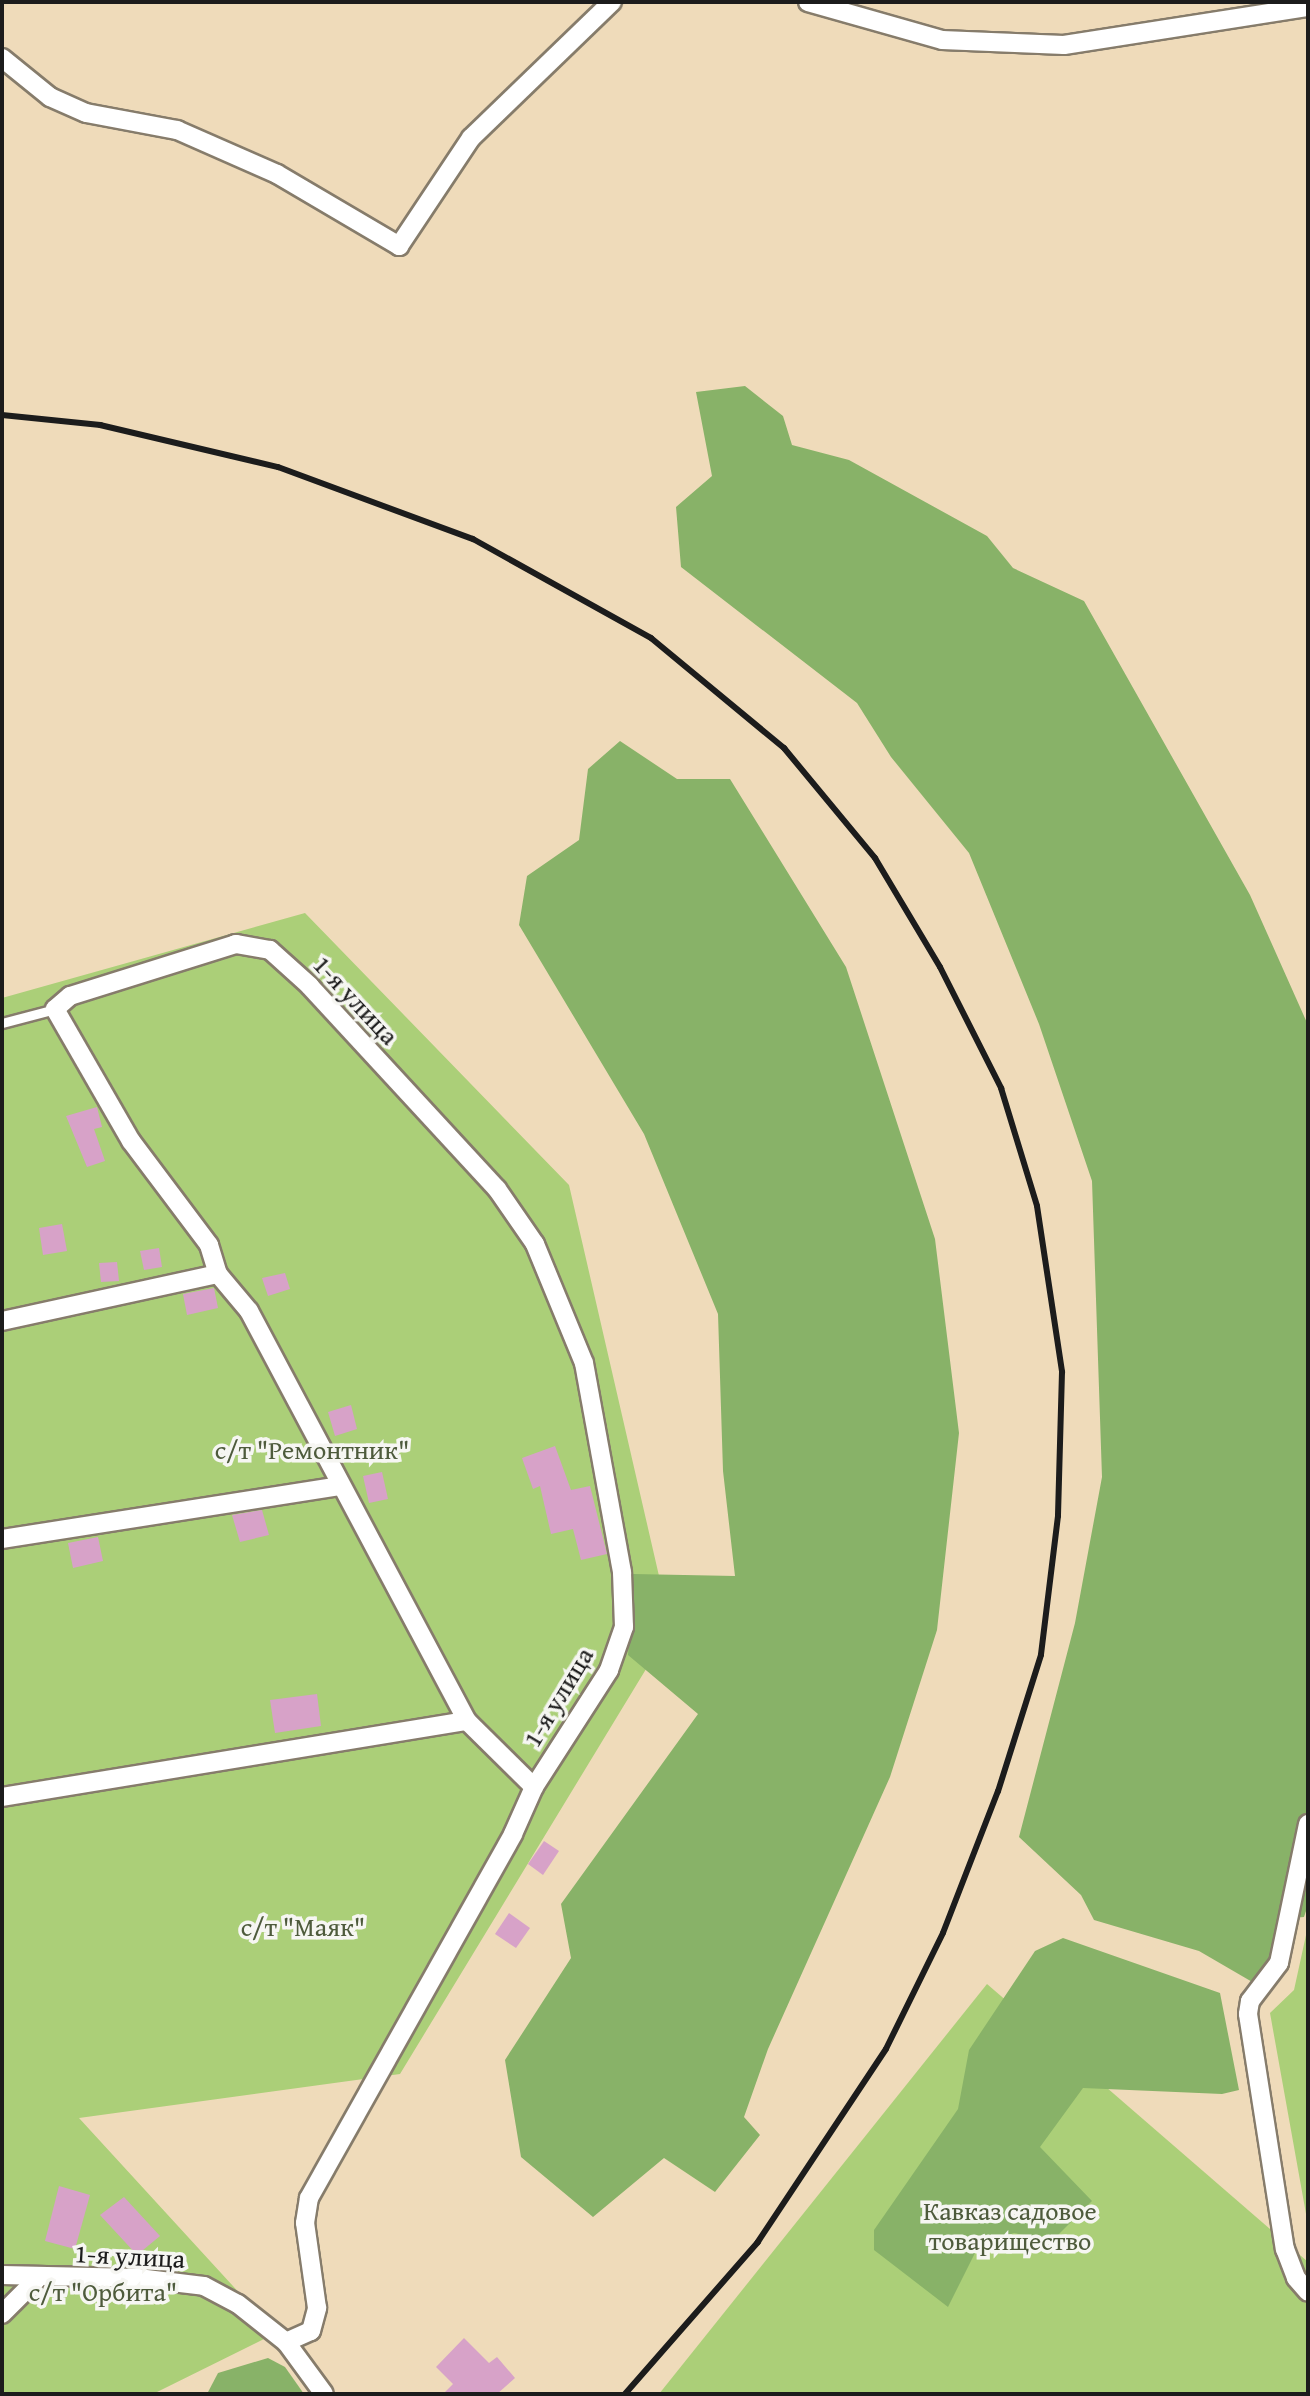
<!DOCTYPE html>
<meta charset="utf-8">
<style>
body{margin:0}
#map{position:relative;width:1310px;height:2396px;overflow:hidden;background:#efdbba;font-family:"Gentium Book Plus",serif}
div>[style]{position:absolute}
.green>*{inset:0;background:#abcf78}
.forest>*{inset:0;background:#88b268}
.building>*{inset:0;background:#d7a2c8}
.roads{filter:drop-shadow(2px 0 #867c6b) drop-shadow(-2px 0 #867c6b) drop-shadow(0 2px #867c6b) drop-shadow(0 -2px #867c6b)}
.lane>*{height:9px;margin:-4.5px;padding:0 4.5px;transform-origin:4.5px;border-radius:4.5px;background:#fff}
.street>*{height:18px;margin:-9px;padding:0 9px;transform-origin:9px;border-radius:9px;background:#fff}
.rail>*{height:6px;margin:-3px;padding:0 3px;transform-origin:3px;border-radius:3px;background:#1c1c1c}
span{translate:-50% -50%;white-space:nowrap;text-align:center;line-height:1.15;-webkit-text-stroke:7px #f6f6f2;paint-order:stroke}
.street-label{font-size:26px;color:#1c1c1c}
.park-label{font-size:26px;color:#4e5b3c}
.frame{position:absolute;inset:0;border:4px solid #1c1c1c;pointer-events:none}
</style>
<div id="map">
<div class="green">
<i style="clip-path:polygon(305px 913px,569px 1185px,671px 1628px,400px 2074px,79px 2118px,276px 2333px,153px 2394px,2px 2394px,2px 998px)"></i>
<i style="clip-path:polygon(1308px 1926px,1308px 2225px,1270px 2013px,1294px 1990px)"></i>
<i style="clip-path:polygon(987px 1984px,1308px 2262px,1308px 2394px,659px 2394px)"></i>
</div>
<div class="forest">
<i style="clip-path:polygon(745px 386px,783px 416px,792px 445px,849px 460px,987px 536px,1013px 568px,1084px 601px,1250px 895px,1308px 1025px,1308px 1905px,1304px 1917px,1280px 1919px,1268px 1967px,1254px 1983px,1199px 1951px,1094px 1920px,1081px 1895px,1019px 1837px,1075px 1623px,1102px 1477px,1092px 1181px,1039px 1024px,969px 853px,891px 757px,857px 703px,681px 567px,676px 507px,712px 476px,696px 392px)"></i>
<i style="clip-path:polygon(620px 741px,677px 779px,730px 779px,846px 967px,935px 1239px,959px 1433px,937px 1630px,890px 1777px,768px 2049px,744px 2117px,760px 2135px,715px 2192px,664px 2158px,593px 2217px,521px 2157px,505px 2060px,571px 1958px,561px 1904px,698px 1714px,628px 1655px,633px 1574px,735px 1576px,723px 1471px,718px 1314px,644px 1134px,519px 925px,527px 876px,579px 840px,588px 769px)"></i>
<i style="clip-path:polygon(1063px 1938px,1220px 1993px,1239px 2090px,1222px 2094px,1083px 2088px,1040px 2147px,1092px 2201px,1052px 2241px,1014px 2233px,979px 2245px,948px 2307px,874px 2250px,874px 2230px,958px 2109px,969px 2050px,1035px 1951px)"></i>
<i style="clip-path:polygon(268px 2358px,285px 2367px,304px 2394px,207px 2394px,218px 2373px)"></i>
</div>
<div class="building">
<i style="clip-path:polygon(97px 1107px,102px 1127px,94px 1129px,105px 1161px,87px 1167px,66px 1116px)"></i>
<i style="clip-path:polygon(62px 1224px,67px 1251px,43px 1255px,39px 1228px)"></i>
<i style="clip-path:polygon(159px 1248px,162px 1267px,144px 1270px,140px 1251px)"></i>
<i style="clip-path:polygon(117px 1262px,119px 1281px,101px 1282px,99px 1263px)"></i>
<i style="clip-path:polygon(285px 1273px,290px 1289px,268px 1296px,262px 1278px)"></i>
<i style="clip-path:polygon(214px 1288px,218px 1308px,187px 1315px,183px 1294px)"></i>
<i style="clip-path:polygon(351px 1405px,357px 1429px,335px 1436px,328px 1412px)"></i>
<i style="clip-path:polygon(555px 1446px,571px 1490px,590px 1486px,607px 1554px,581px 1560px,573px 1529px,551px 1534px,540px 1486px,533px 1489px,522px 1458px)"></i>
<i style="clip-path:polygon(382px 1472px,388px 1499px,369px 1503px,363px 1476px)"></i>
<i style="clip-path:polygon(262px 1510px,269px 1535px,240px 1542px,232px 1515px)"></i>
<i style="clip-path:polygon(98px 1537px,103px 1561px,73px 1568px,68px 1543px)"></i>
<i style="clip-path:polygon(317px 1694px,321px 1726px,275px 1733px,270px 1700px)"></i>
<i style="clip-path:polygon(544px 1841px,559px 1851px,543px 1875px,528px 1864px)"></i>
<i style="clip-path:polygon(509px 1913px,530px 1928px,516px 1948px,495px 1934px)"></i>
<i style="clip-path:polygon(59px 2186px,90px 2195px,75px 2249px,45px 2241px)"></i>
<i style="clip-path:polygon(124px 2197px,160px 2236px,137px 2255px,100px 2215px)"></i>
<i style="clip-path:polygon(464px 2338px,489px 2363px,497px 2357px,515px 2378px,497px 2394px,443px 2394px,453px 2384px,436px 2367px)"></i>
</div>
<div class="roads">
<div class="lane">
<i style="left:2px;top:1023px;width:55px;rotate:-14.8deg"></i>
</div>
<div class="street">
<i style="left:808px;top:2px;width:139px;rotate:15.8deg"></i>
<i style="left:942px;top:40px;width:122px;rotate:2.3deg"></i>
<i style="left:1064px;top:45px;width:247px;rotate:-8.9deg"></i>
<i style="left:2px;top:58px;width:62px;rotate:39.1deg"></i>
<i style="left:50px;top:97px;width:39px;rotate:24deg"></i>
<i style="left:86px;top:113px;width:93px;rotate:10.6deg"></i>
<i style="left:177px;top:130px;width:109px;rotate:23.7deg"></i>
<i style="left:277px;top:174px;width:142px;rotate:30.5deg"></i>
<i style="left:399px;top:246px;width:130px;rotate:-56.3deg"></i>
<i style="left:471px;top:138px;width:196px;rotate:-44deg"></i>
<i style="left:2px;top:1321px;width:221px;rotate:-12.3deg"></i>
<i style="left:2px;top:1539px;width:342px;rotate:-8.9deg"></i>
<i style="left:2px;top:1797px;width:471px;rotate:-9.3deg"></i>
<i style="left:1308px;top:1824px;width:142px;rotate:101.8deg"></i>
<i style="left:1279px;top:1963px;width:48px;rotate:127.3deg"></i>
<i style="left:1250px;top:2001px;width:13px;rotate:99deg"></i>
<i style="left:1248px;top:2014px;width:238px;rotate:81.1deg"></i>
<i style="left:1285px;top:2249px;width:31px;rotate:69deg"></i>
<i style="left:1296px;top:2278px;width:18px;rotate:49deg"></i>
<i style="left:2px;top:2275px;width:136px;rotate:1.3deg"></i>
<i style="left:138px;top:2278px;width:66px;rotate:6.9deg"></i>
<i style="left:204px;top:2286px;width:38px;rotate:28deg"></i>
<i style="left:238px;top:2304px;width:61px;rotate:38.4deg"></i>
<i style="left:286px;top:2342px;width:64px;rotate:53.8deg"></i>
<i style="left:2px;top:2314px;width:49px;rotate:-45deg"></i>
<i style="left:286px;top:2342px;width:27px;rotate:-24deg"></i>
<i style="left:311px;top:2331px;width:24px;rotate:-75deg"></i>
<i style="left:317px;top:2308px;width:86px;rotate:-98deg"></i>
<i style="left:305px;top:2223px;width:25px;rotate:-81deg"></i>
<i style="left:309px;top:2198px;width:417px;rotate:-60.7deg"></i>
<i style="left:513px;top:1834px;width:51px;rotate:-65.9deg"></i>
<i style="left:534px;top:1787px;width:139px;rotate:-57.3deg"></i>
<i style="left:609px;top:1670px;width:46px;rotate:-70.8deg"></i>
<i style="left:624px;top:1627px;width:55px;rotate:-92.1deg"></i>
<i style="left:622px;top:1572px;width:212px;rotate:-100.3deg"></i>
<i style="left:584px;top:1363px;width:129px;rotate:-112.4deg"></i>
<i style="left:535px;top:1244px;width:67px;rotate:-124.6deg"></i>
<i style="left:497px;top:1189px;width:276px;rotate:-132.7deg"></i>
<i style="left:310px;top:986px;width:54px;rotate:-138deg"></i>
<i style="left:270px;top:950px;width:35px;rotate:-170deg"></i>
<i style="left:236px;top:944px;width:174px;rotate:162.6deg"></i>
<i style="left:70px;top:996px;width:20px;rotate:139deg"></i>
<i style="left:55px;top:1009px;width:152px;rotate:60.1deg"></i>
<i style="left:131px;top:1141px;width:130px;rotate:53.1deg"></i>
<i style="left:209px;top:1245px;width:30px;rotate:73deg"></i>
<i style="left:218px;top:1274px;width:48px;rotate:50deg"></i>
<i style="left:249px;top:1311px;width:464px;rotate:62deg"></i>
<i style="left:467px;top:1721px;width:94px;rotate:44.6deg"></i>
</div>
</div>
<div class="rail">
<i style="left:2px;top:415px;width:99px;rotate:5.8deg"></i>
<i style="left:100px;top:425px;width:183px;rotate:13.3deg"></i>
<i style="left:278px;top:467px;width:208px;rotate:20.3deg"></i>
<i style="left:473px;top:539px;width:204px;rotate:29.1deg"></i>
<i style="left:651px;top:638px;width:173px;rotate:39.6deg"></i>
<i style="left:784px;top:748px;width:143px;rotate:50.4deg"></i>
<i style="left:875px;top:858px;width:127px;rotate:59.2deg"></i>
<i style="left:940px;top:967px;width:136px;rotate:63.2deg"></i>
<i style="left:1001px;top:1088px;width:123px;rotate:73deg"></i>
<i style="left:1037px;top:1206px;width:168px;rotate:81.4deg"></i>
<i style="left:1062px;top:1372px;width:144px;rotate:91.6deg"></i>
<i style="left:1058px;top:1516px;width:140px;rotate:97deg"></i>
<i style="left:1041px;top:1655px;width:143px;rotate:107.5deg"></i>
<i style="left:998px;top:1791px;width:152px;rotate:111.2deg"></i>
<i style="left:943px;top:1933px;width:129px;rotate:116.2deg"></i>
<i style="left:886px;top:2049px;width:232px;rotate:123.6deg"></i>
<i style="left:758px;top:2242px;width:202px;rotate:131.2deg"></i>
</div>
<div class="street-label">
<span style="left:356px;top:1000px;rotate:47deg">1-я улица</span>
<span style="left:558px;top:1697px;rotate:-59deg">1-я улица</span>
<span style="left:130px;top:2256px;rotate:3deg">1-я улица</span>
</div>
<div class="park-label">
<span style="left:312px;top:1450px">с/т "Ремонтник"</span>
<span style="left:303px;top:1927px">с/т "Маяк"</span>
<span style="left:1010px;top:2226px">Кавказ садовое<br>товарищество</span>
<span style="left:103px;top:2292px">с/т "Орбита"</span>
</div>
<div class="frame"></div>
</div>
